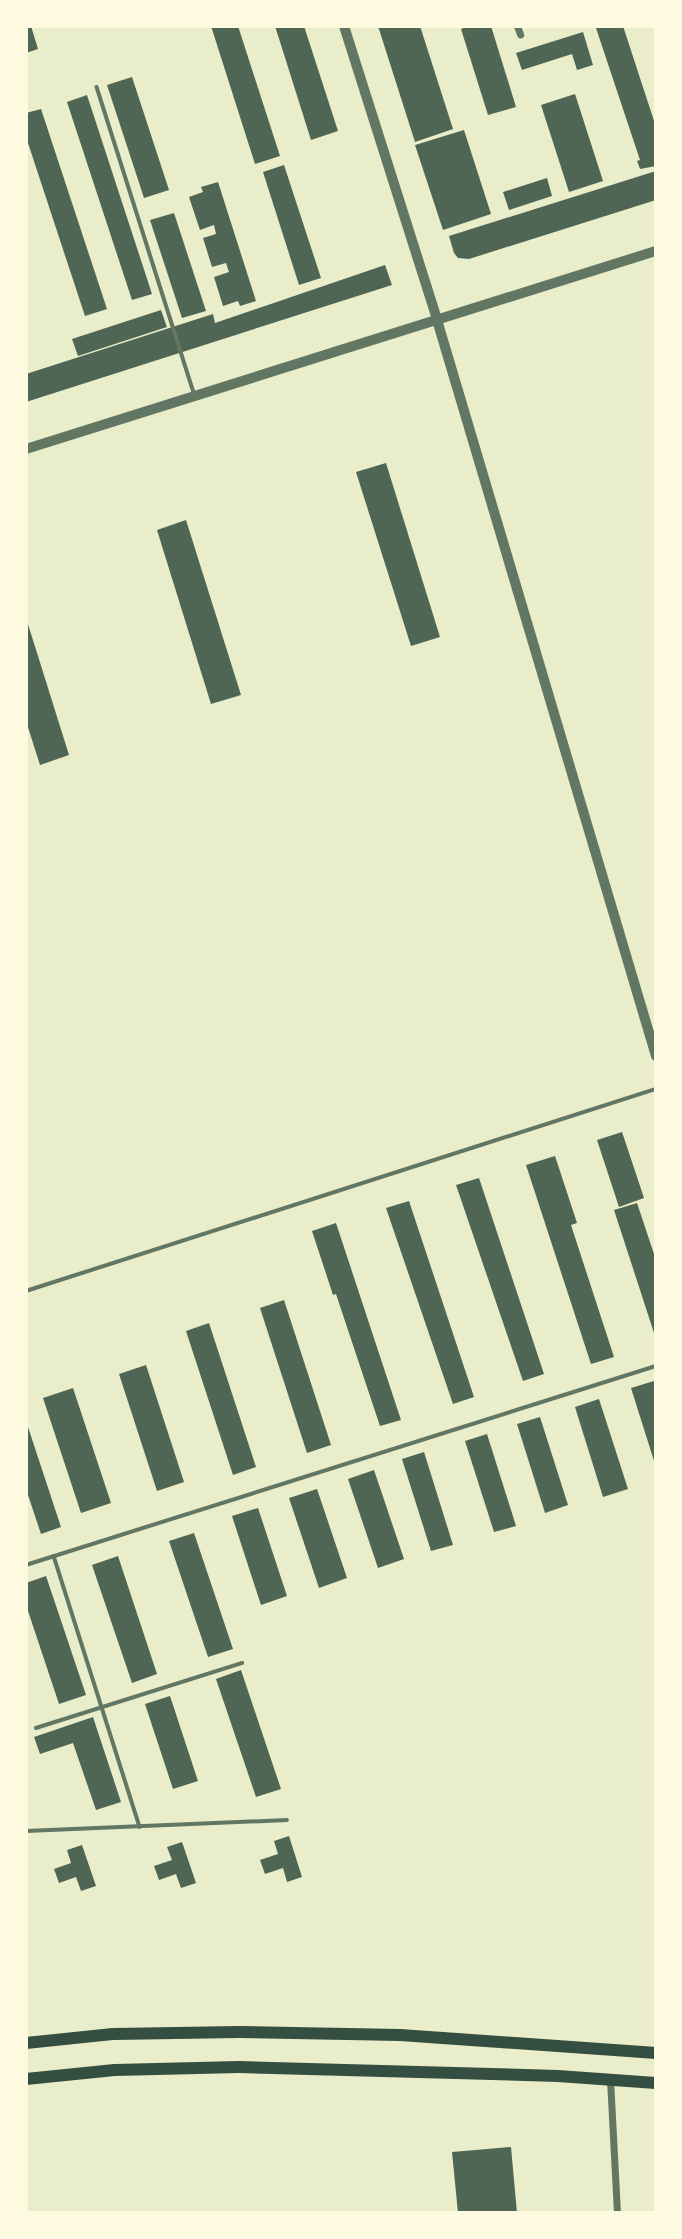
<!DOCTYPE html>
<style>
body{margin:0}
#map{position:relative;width:682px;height:2239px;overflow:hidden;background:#e9edc9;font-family:Cabin,sans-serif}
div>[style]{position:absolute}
.building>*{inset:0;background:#4f6655}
.service>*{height:3.5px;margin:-1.75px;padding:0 1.75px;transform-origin:1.75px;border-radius:1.75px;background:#617663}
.minor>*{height:7px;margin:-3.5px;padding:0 3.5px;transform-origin:3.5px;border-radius:3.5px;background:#617663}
.tertiary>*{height:10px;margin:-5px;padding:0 5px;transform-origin:5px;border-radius:5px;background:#617663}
.primary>*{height:12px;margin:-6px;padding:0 6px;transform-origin:6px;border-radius:6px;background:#344e41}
span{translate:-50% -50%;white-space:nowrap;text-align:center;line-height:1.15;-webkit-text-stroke:7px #fefae0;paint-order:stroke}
.frame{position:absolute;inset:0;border:28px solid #fefae0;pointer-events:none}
</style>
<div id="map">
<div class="building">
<i style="clip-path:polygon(26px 26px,31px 26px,38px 49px,26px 53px)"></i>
<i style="clip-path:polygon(211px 26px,238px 26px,280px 156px,255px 164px)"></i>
<i style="clip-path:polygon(275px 26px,304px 26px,338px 131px,311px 140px)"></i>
<i style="clip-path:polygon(378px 26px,420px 26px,453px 129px,415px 142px)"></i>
<i style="clip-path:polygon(469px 26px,491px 26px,516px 107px,488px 115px,461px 29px)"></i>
<i style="clip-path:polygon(601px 26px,623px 26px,656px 127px,656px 166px,640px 169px,637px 161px,640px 160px,596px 28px)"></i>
<i style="clip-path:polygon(583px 32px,593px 65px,577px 70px,572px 54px,522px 70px,516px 53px)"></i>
<i style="clip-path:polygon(132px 77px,169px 190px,144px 198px,107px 85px)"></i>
<i style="clip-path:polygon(575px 94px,603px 181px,569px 192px,541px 105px)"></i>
<i style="clip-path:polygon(87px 95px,152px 294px,132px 300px,67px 102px)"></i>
<i style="clip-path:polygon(41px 109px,107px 309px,85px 316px,26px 137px,26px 113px)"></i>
<i style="clip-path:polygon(464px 130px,491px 214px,443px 230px,415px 145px)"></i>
<i style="clip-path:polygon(284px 165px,321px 278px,299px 285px,263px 172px)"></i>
<i style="clip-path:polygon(656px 171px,656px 200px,469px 259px,458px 258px,454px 253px,449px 236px)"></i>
<i style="clip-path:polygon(547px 178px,552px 196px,509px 210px,503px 192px)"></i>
<i style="clip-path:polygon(218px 182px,256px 301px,240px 306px,238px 301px,223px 306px,214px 277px,229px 272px,226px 263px,212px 267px,203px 238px,216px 234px,214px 225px,200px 230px,189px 197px,203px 192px,201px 187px)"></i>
<i style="clip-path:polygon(174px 213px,206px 311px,182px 318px,150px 220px)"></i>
<i style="clip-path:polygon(385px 265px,392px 285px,26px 402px,26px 374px,213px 314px,215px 323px)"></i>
<i style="clip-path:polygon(161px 310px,167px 327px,78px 356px,72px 339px)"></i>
<i style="clip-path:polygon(386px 463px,440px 637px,411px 646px,356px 472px)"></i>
<i style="clip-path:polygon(186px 520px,241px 695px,211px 704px,157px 530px)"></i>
<i style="clip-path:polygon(27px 621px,69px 755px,40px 765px,26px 721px)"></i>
<i style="clip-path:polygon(622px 1132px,644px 1198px,619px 1207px,597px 1140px)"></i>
<i style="clip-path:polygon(555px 1156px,577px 1223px,571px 1225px,614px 1357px,591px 1364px,526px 1165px)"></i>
<i style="clip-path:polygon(479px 1178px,544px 1374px,523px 1381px,456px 1185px)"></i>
<i style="clip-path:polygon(409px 1201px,474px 1397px,453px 1404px,386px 1208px)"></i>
<i style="clip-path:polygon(637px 1203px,656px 1260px,655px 1336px,614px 1210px)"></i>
<i style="clip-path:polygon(336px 1223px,401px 1420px,380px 1426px,336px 1294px,333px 1295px,312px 1231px)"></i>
<i style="clip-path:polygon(284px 1300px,331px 1445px,307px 1453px,260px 1308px)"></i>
<i style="clip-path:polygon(209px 1323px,256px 1467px,233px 1475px,186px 1331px)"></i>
<i style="clip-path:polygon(146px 1365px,184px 1482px,157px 1491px,119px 1374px)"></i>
<i style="clip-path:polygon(654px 1381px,656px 1386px,655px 1464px,631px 1388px)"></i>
<i style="clip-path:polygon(73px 1388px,111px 1503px,81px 1513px,43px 1398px)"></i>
<i style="clip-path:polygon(599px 1399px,628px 1489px,603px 1497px,575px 1407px)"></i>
<i style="clip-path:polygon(540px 1417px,568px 1505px,545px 1513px,517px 1424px)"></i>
<i style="clip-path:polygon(27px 1424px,61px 1527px,41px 1534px,26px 1489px)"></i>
<i style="clip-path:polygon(487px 1434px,516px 1526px,494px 1532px,465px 1441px)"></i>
<i style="clip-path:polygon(424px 1452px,453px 1545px,431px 1551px,402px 1459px)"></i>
<i style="clip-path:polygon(374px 1470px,404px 1559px,378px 1568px,348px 1479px)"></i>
<i style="clip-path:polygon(317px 1489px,347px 1578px,319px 1588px,289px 1498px)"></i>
<i style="clip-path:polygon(258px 1508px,287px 1596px,261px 1605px,232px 1516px)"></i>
<i style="clip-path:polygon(194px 1533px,233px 1649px,208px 1657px,169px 1541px)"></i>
<i style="clip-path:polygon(118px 1556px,157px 1674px,132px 1683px,92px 1565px)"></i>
<i style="clip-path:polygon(46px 1576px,86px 1695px,59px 1704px,26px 1605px,26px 1583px)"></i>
<i style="clip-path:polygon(241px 1670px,281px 1789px,256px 1797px,216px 1679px)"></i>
<i style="clip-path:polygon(170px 1696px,198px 1781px,173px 1789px,145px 1704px)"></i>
<i style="clip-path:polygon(93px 1717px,121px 1802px,96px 1810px,73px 1743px,40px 1754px,34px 1737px)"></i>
<i style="clip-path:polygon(289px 1836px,302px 1877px,287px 1882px,283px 1868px,265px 1874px,260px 1860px,278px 1854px,274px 1841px)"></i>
<i style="clip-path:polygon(182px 1842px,196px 1883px,181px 1888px,176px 1874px,159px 1880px,154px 1866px,172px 1860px,167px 1847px)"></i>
<i style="clip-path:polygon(82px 1845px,96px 1886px,81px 1891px,76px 1877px,59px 1883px,54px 1869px,71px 1863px,67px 1850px)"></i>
<i style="clip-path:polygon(511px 2147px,517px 2213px,458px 2213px,452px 2152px)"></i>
</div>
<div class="service">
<i style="left:97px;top:87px;width:324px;rotate:72.4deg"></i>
<i style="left:26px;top:1291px;width:662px;rotate:-17.78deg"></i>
<i style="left:54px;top:1556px;width:284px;rotate:72.4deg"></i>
<i style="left:26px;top:1565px;width:661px;rotate:-17.53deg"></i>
<i style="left:36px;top:1728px;width:216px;rotate:-17.5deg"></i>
<i style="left:26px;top:1831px;width:261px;rotate:-2.4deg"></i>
</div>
<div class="minor">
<i style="left:517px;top:26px;width:9px;rotate:69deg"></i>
<i style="left:610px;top:2079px;width:134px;rotate:87deg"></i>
</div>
<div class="tertiary">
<i style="left:344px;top:26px;width:308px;rotate:72.4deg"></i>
<i style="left:437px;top:320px;width:768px;rotate:73.43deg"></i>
<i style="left:26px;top:449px;width:660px;rotate:-17.45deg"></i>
</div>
<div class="primary">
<i style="left:26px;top:2043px;width:87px;rotate:-5.9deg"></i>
<i style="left:113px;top:2034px;width:126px;rotate:-0.9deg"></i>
<i style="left:239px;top:2032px;width:161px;rotate:1.1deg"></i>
<i style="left:400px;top:2035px;width:257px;rotate:4deg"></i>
<i style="left:26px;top:2079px;width:89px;rotate:-5.8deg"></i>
<i style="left:115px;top:2070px;width:124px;rotate:-1.4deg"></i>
<i style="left:239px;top:2067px;width:319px;rotate:1.6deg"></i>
<i style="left:558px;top:2076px;width:98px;rotate:4.1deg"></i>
</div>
<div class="frame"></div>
</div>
